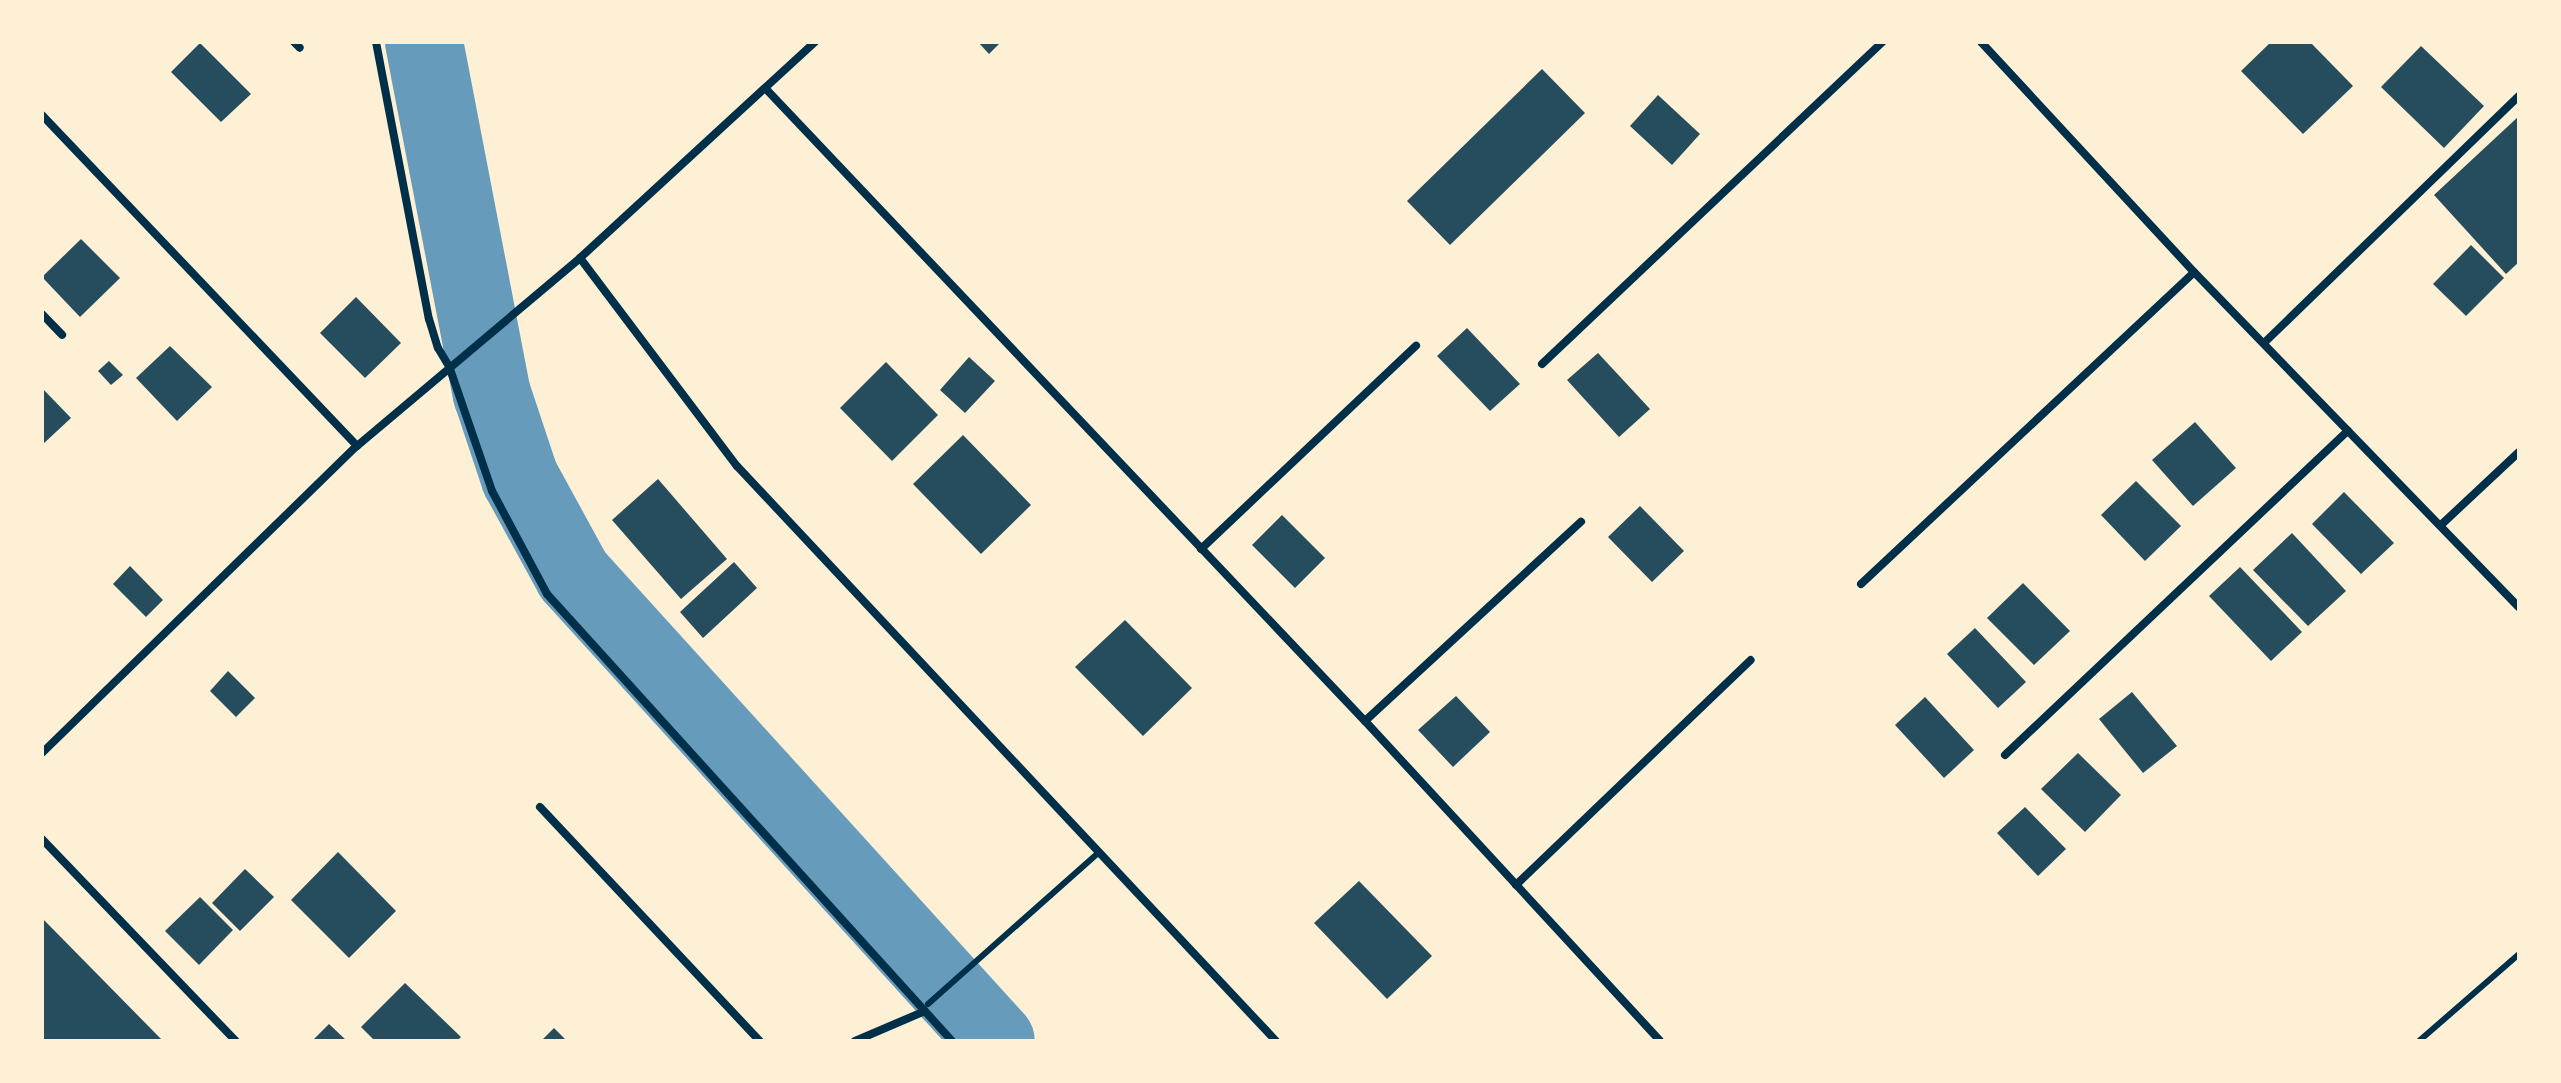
<!DOCTYPE html>
<style>
body{margin:0}
#map{position:relative;width:2561px;height:1083px;overflow:hidden;background:#fdf0d5;font-family:"Roboto Condensed",sans-serif}
div>[style]{position:absolute}
.river>*{height:78px;margin:-39px;padding:0 39px;transform-origin:39px;border-radius:39px;background:#669bbc}
.building>*{inset:0;background:#264d5e}
.service>*{height:6px;margin:-3px;padding:0 3px;transform-origin:3px;border-radius:3px;background:#003049}
.minor>*{height:8px;margin:-4px;padding:0 4px;transform-origin:4px;border-radius:4px;background:#003049}
span{translate:-50% -50%;white-space:nowrap;text-align:center;line-height:1.15;-webkit-text-stroke:6px #fdf0d5;paint-order:stroke}
.frame{position:absolute;inset:0;border:44px solid #fdf0d5;pointer-events:none}
</style>
<div id="map">
<div class="river">
<i style="left:424px;top:42px;width:359px;rotate:79.1deg"></i>
<i style="left:492px;top:394px;width:89px;rotate:71.6deg"></i>
<i style="left:520px;top:478px;width:111px;rotate:61.3deg"></i>
<i style="left:573px;top:575px;width:629px;rotate:47.77deg"></i>
</div>
<div class="building">
<i style="clip-path:polygon(978px 42px,1001px 42px,989px 54px)"></i>
<i style="clip-path:polygon(2271px 42px,2310px 42px,2353px 86px,2303px 134px,2241px 71px)"></i>
<i style="clip-path:polygon(200px 43px,251px 94px,221px 122px,171px 72px)"></i>
<i style="clip-path:polygon(2421px 46px,2484px 106px,2444px 148px,2381px 87px)"></i>
<i style="clip-path:polygon(1542px 69px,1585px 113px,1450px 245px,1407px 201px)"></i>
<i style="clip-path:polygon(1658px 95px,1700px 134px,1672px 165px,1630px 126px)"></i>
<i style="clip-path:polygon(2519px 116px,2519px 262px,2506px 274px,2434px 195px)"></i>
<i style="clip-path:polygon(81px 239px,120px 278px,80px 317px,42px 277px)"></i>
<i style="clip-path:polygon(2471px 245px,2504px 278px,2466px 316px,2433px 284px)"></i>
<i style="clip-path:polygon(356px 297px,401px 343px,365px 378px,320px 333px)"></i>
<i style="clip-path:polygon(1467px 328px,1520px 384px,1490px 411px,1437px 356px)"></i>
<i style="clip-path:polygon(170px 346px,212px 387px,177px 421px,136px 378px)"></i>
<i style="clip-path:polygon(1598px 353px,1650px 409px,1619px 437px,1567px 380px)"></i>
<i style="clip-path:polygon(969px 357px,995px 381px,965px 413px,940px 390px)"></i>
<i style="clip-path:polygon(109px 361px,123px 375px,111px 385px,98px 371px)"></i>
<i style="clip-path:polygon(886px 362px,938px 415px,892px 461px,840px 408px)"></i>
<i style="clip-path:polygon(42px 388px,71px 418px,42px 445px)"></i>
<i style="clip-path:polygon(2195px 422px,2236px 468px,2193px 506px,2152px 460px)"></i>
<i style="clip-path:polygon(963px 435px,1031px 505px,981px 554px,913px 484px)"></i>
<i style="clip-path:polygon(658px 479px,727px 559px,681px 599px,612px 520px)"></i>
<i style="clip-path:polygon(2136px 481px,2181px 526px,2145px 561px,2101px 515px)"></i>
<i style="clip-path:polygon(2344px 492px,2394px 543px,2361px 574px,2312px 524px)"></i>
<i style="clip-path:polygon(1640px 506px,1684px 551px,1652px 582px,1608px 537px)"></i>
<i style="clip-path:polygon(1282px 515px,1325px 558px,1295px 588px,1252px 545px)"></i>
<i style="clip-path:polygon(2292px 533px,2346px 591px,2308px 626px,2253px 570px)"></i>
<i style="clip-path:polygon(734px 562px,757px 588px,703px 638px,680px 612px)"></i>
<i style="clip-path:polygon(130px 566px,163px 600px,146px 617px,113px 584px)"></i>
<i style="clip-path:polygon(2240px 567px,2302px 632px,2271px 661px,2209px 596px)"></i>
<i style="clip-path:polygon(2023px 583px,2070px 631px,2034px 665px,1987px 618px)"></i>
<i style="clip-path:polygon(1125px 620px,1192px 688px,1143px 736px,1075px 667px)"></i>
<i style="clip-path:polygon(1975px 628px,2026px 682px,1998px 708px,1947px 654px)"></i>
<i style="clip-path:polygon(228px 671px,255px 698px,236px 717px,210px 691px)"></i>
<i style="clip-path:polygon(2132px 692px,2177px 746px,2143px 773px,2099px 719px)"></i>
<i style="clip-path:polygon(1456px 696px,1490px 732px,1453px 767px,1418px 730px)"></i>
<i style="clip-path:polygon(1925px 697px,1974px 750px,1944px 778px,1895px 725px)"></i>
<i style="clip-path:polygon(2078px 753px,2121px 795px,2085px 832px,2041px 789px)"></i>
<i style="clip-path:polygon(2025px 807px,2066px 849px,2038px 876px,1997px 833px)"></i>
<i style="clip-path:polygon(338px 852px,396px 911px,349px 958px,291px 900px)"></i>
<i style="clip-path:polygon(245px 869px,274px 897px,240px 931px,212px 903px)"></i>
<i style="clip-path:polygon(1359px 881px,1432px 956px,1387px 999px,1314px 923px)"></i>
<i style="clip-path:polygon(200px 897px,233px 930px,199px 965px,165px 931px)"></i>
<i style="clip-path:polygon(42px 918px,163px 1041px,42px 1041px)"></i>
<i style="clip-path:polygon(405px 983px,461px 1037px,457px 1041px,375px 1041px,361px 1027px)"></i>
<i style="clip-path:polygon(329px 1024px,347px 1041px,312px 1041px)"></i>
<i style="clip-path:polygon(554px 1028px,567px 1041px,541px 1041px)"></i>
</div>
<div class="service">
<i style="left:928px;top:1004px;width:229px;rotate:-41.6deg"></i>
<i style="left:2419px;top:1041px;width:133px;rotate:-41deg"></i>
</div>
<div class="minor">
<i style="left:294px;top:42px;width:8px;rotate:45deg"></i>
<i style="left:376px;top:42px;width:282px;rotate:79.2deg"></i>
<i style="left:429px;top:319px;width:30px;rotate:73deg"></i>
<i style="left:438px;top:348px;width:21px;rotate:59deg"></i>
<i style="left:449px;top:366px;width:132px;rotate:71deg"></i>
<i style="left:492px;top:491px;width:117px;rotate:61.9deg"></i>
<i style="left:547px;top:594px;width:603px;rotate:47.82deg"></i>
<i style="left:1981px;top:42px;width:313px;rotate:47.2deg"></i>
<i style="left:2194px;top:272px;width:467px;rotate:45.9deg"></i>
<i style="left:766px;top:89px;width:871px;rotate:46.54deg"></i>
<i style="left:1365px;top:721px;width:435px;rotate:47.3deg"></i>
<i style="left:42px;top:115px;width:457px;rotate:46.4deg"></i>
<i style="left:580px;top:258px;width:261px;rotate:53deg"></i>
<i style="left:737px;top:466px;width:788px;rotate:46.85deg"></i>
<i style="left:42px;top:314px;width:29px;rotate:46deg"></i>
<i style="left:2264px;top:343px;width:355px;rotate:-44.1deg"></i>
<i style="left:1542px;top:364px;width:468px;rotate:-43.4deg"></i>
<i style="left:2442px;top:524px;width:105px;rotate:-43.1deg"></i>
<i style="left:1201px;top:549px;width:296px;rotate:-43.4deg"></i>
<i style="left:1861px;top:584px;width:456px;rotate:-43.1deg"></i>
<i style="left:1365px;top:721px;width:294px;rotate:-42.7deg"></i>
<i style="left:42px;top:753px;width:440px;rotate:-44.3deg"></i>
<i style="left:357px;top:446px;width:292px;rotate:-40.1deg"></i>
<i style="left:580px;top:258px;width:319px;rotate:-42.6deg"></i>
<i style="left:2005px;top:755px;width:472px;rotate:-43.4deg"></i>
<i style="left:540px;top:807px;width:321px;rotate:46.8deg"></i>
<i style="left:42px;top:839px;width:280px;rotate:46.2deg"></i>
<i style="left:1516px;top:885px;width:325px;rotate:-43.8deg"></i>
<i style="left:855px;top:1041px;width:76px;rotate:-23.2deg"></i>
</div>
<div class="frame"></div>
</div>
